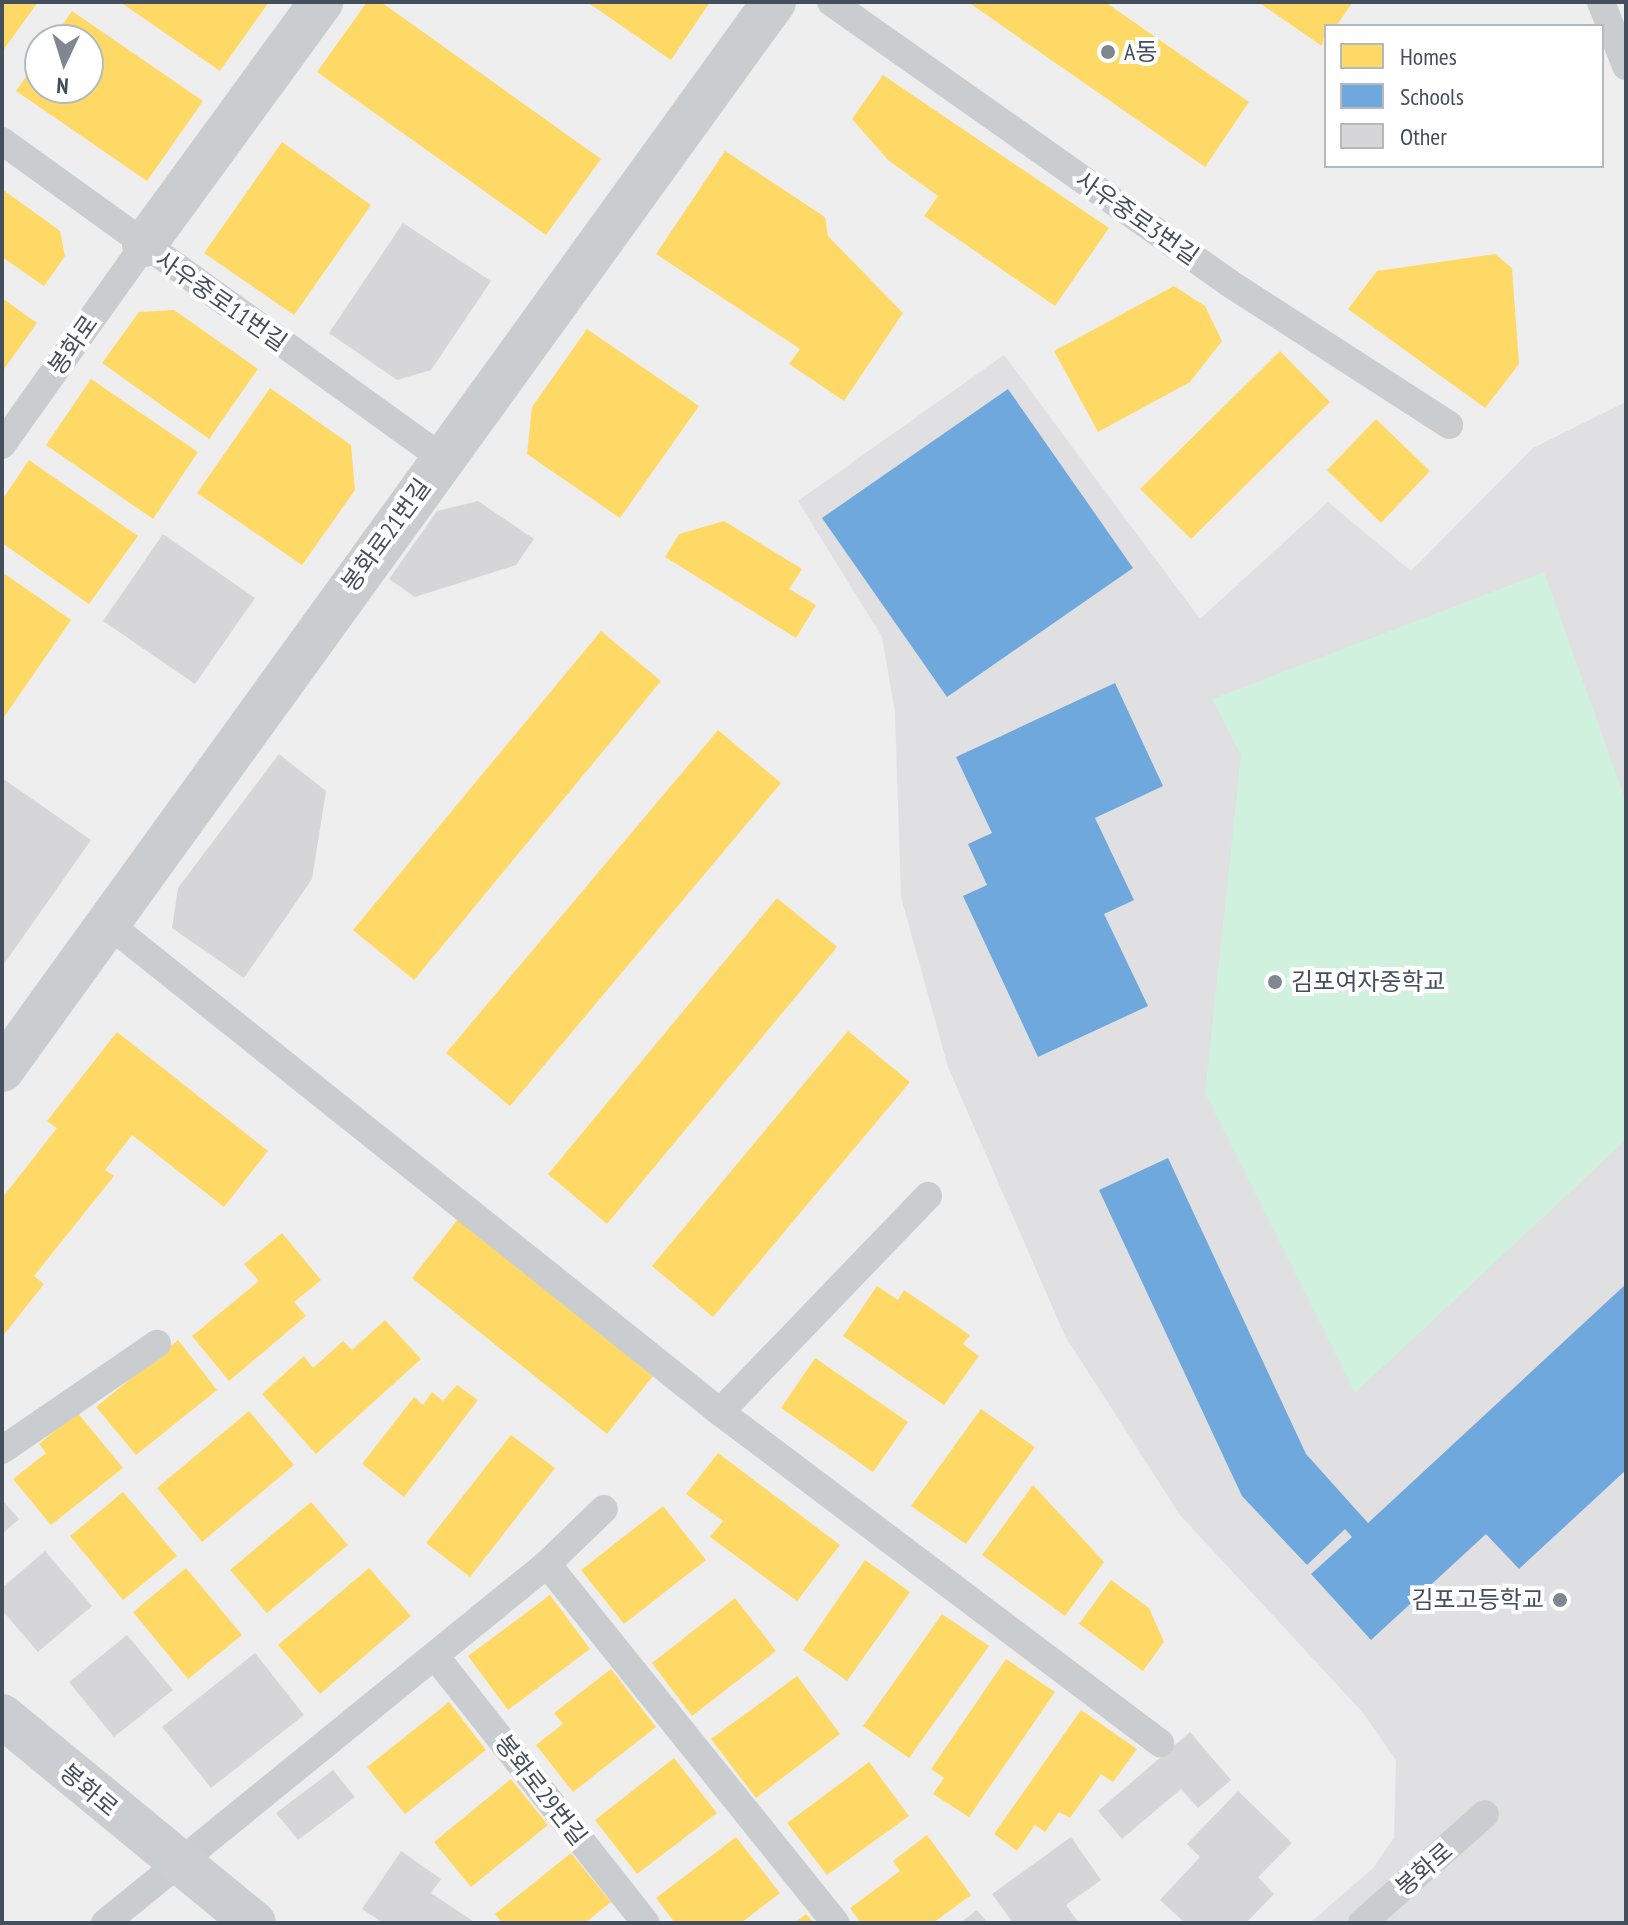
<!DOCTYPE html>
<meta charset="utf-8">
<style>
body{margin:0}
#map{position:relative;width:1628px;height:1925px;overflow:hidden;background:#efeeee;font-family:"PT Sans Narrow","Noto Sans KR",sans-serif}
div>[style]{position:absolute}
.education>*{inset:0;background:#e0dfe1}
.green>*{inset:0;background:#cff1de}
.homes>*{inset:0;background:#ffd966}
.schools>*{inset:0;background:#6fa8dc}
.building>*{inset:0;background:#d6d6d9}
.lane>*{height:28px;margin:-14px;padding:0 14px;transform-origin:14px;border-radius:14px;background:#cacdd0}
.street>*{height:44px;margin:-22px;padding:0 22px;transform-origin:22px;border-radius:22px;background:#cacdd0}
.secondary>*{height:44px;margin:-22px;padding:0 22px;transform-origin:22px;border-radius:22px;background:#caced2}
.dots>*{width:22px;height:22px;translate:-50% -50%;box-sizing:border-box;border:4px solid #fff;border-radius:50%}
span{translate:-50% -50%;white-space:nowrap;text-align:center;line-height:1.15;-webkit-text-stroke:8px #fff;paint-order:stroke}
.poi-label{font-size:24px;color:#434f5d}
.left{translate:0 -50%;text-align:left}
.right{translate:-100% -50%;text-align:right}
.street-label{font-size:24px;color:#434f5d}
.frame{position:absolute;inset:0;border:4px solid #434f5d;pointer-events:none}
.legend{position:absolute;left:1324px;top:24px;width:280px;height:144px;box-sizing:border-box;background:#fff;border:2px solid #b4b9be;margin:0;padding:10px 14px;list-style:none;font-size:24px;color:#434f5d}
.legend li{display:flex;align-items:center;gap:16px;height:40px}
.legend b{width:40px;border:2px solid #b4b9be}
.north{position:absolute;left:24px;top:24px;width:80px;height:80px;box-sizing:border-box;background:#fff;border:2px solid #b4b9be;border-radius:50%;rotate:184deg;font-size:22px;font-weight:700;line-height:32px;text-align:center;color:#434f5d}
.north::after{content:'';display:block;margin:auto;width:28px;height:36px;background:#7f8790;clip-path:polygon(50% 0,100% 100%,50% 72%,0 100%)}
</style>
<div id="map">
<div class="education">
<i style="clip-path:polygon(1004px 355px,1200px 619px,1328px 502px,1411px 571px,1533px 448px,1626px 402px,1626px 1923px,1310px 1923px,1372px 1869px,1394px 1838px,1396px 1760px,1364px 1714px,1180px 1515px,1065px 1336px,948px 1067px,901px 897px,895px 712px,882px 637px,798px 501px)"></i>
</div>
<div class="green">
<i style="clip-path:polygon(1544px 572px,1626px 801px,1626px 1140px,1355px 1393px,1205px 1093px,1241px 755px,1212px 699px)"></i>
</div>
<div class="homes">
<i style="clip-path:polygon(2px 2px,38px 2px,2px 52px)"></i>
<i style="clip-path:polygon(120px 2px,269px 2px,220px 71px)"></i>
<i style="clip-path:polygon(367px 2px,381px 2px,601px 159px,546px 235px,317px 72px)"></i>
<i style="clip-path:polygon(587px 2px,710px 2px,671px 60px)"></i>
<i style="clip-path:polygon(968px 2px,1105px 2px,1249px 102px,1205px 167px)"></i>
<i style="clip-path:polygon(1258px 2px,1353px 2px,1336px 26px,1326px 26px,1322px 46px)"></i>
<i style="clip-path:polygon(72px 11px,203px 101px,147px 181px,16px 91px,40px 57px,40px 88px,88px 88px,88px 40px,52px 40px)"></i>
<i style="clip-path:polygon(883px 75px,1109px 228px,1055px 306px,924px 216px,938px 196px,888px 160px,852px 119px)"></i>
<i style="clip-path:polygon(282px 142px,371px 205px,294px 315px,204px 253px)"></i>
<i style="clip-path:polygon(725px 151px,825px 217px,828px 236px,903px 313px,844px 401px,789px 364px,800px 349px,656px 254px)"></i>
<i style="clip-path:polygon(2px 189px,60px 231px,65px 256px,44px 286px,2px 257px)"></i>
<i style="clip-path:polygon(1495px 254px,1512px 268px,1519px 364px,1485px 408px,1348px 309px,1377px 271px)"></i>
<i style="clip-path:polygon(1174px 286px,1205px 306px,1222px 341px,1190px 382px,1098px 432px,1054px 351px)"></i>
<i style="clip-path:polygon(2px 298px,37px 323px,2px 372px)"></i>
<i style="clip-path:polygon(174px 310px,258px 369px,209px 439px,102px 363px,139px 312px)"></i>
<i style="clip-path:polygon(587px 329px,699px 406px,620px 518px,527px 454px,532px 407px)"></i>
<i style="clip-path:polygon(1280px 351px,1330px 402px,1191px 539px,1140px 489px)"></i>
<i style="clip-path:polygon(91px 379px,198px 452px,153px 519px,46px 445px)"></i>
<i style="clip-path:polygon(270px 388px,351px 445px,355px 490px,302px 565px,197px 493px)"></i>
<i style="clip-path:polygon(1376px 419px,1430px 471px,1381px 523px,1327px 470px)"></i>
<i style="clip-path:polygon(29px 460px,138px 536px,89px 604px,2px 543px,2px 500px)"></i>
<i style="clip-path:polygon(724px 521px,802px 569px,789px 589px,816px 605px,796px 638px,665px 557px,679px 534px)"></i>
<i style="clip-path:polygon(2px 572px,71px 620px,2px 720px)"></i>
<i style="clip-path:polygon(601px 631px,661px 681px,414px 980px,353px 930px)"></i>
<i style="clip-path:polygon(718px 730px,781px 783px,510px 1106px,446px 1053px)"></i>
<i style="clip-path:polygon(777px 898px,837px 947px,607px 1224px,548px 1174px)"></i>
<i style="clip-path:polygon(848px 1031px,910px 1082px,713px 1317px,652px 1266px)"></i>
<i style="clip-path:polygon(117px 1032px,268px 1151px,224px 1207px,132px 1135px,105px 1170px,114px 1176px,34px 1276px,44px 1284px,2px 1337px,2px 1198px,57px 1128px,47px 1121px)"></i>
<i style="clip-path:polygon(458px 1219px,653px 1376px,607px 1434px,412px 1278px)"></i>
<i style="clip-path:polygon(282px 1233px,321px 1280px,294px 1302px,306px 1316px,229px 1381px,192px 1336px,259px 1281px,244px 1264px)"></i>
<i style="clip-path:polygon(877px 1286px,898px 1300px,904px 1290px,970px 1335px,963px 1344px,979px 1356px,944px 1405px,843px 1336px)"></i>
<i style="clip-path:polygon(385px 1320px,421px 1359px,316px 1454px,262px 1394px,304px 1356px,313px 1368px,343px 1341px,352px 1350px)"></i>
<i style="clip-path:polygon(178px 1340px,217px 1390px,136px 1455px,96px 1407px)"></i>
<i style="clip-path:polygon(815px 1358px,908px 1422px,873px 1472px,781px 1408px)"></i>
<i style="clip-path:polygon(457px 1385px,478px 1400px,404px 1497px,362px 1464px,414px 1397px,423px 1405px,432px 1392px,443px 1401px)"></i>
<i style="clip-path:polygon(981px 1409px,1035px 1447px,966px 1544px,911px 1506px)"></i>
<i style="clip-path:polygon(249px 1411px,294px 1465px,202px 1542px,157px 1488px)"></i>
<i style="clip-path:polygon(77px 1412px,123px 1468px,51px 1525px,13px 1479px,46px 1453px,39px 1444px)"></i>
<i style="clip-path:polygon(511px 1435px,555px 1468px,470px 1577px,426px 1543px)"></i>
<i style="clip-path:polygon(718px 1453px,840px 1545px,797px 1601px,710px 1537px,723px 1521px,686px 1494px)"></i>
<i style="clip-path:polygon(1033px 1485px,1104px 1562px,1065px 1616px,982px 1555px)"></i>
<i style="clip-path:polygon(123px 1492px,177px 1556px,123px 1600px,70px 1536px)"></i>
<i style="clip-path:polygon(311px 1502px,348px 1545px,267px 1613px,230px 1570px)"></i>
<i style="clip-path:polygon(663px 1506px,706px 1560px,624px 1624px,581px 1570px)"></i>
<i style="clip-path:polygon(865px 1560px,910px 1592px,847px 1681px,803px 1650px)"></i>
<i style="clip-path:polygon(186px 1568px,242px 1635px,188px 1679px,133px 1612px)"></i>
<i style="clip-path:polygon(369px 1568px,411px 1616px,320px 1694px,278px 1645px)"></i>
<i style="clip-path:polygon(1111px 1580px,1149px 1608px,1164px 1642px,1143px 1671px,1079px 1624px)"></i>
<i style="clip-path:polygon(550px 1595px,590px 1649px,508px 1710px,468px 1656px)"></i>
<i style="clip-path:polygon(735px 1598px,776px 1651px,692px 1716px,652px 1663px)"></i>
<i style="clip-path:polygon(942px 1614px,989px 1646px,909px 1758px,863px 1726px)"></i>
<i style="clip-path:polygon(1006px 1659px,1055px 1692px,969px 1817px,933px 1794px,944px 1778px,931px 1769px)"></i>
<i style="clip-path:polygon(611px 1669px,656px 1727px,573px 1792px,536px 1745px,563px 1724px,554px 1713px)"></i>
<i style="clip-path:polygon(797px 1676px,840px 1734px,756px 1798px,711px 1739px)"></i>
<i style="clip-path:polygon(449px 1702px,486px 1750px,405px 1814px,367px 1767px)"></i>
<i style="clip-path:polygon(1081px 1710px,1137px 1749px,1113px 1782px,1101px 1774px,1070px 1818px,1059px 1812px,1045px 1832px,1035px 1825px,1017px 1851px,994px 1834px)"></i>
<i style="clip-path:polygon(674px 1758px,717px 1813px,637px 1874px,595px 1820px)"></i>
<i style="clip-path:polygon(869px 1762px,909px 1816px,827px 1875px,787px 1823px)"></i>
<i style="clip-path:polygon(511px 1779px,548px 1825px,471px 1887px,434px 1842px)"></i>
<i style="clip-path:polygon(927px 1835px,971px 1895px,933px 1923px,861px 1923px,850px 1908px,900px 1871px,893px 1861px)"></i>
<i style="clip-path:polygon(736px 1837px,780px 1893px,741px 1923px,675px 1923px,656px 1898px)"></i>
<i style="clip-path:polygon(571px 1853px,611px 1902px,585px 1923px,502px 1923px,495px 1914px)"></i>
<i style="clip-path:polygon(806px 1914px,814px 1923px,794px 1923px)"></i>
</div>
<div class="schools">
<i style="clip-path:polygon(1008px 389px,1133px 568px,947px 697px,822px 518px)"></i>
<i style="clip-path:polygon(1115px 683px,1163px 786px,1095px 818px,1134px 900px,1104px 914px,1148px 1006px,1038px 1057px,963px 896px,987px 885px,968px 844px,992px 833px,956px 757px)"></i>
<i style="clip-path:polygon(1168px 1158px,1306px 1454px,1368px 1523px,1626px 1284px,1626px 1470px,1519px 1569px,1486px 1534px,1371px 1640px,1311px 1574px,1352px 1537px,1345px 1529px,1307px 1565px,1242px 1496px,1099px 1190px)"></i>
</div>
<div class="building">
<i style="clip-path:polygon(403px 223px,491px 281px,431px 370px,397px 380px,329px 333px)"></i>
<i style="clip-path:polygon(478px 501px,534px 539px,516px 565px,415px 597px,389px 579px,437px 511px)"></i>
<i style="clip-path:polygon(163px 534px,255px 598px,195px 684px,103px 621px)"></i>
<i style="clip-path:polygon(279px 754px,326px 791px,312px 879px,244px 978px,172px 928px,178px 888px)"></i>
<i style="clip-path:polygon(2px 778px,91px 840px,2px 967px)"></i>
<i style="clip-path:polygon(2px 1500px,19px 1519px,2px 1534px)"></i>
<i style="clip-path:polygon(45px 1551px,92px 1606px,38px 1652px,2px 1610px,2px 1588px)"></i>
<i style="clip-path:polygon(127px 1635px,173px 1690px,114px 1737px,69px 1682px)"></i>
<i style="clip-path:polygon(255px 1653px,304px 1715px,211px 1788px,162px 1727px)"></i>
<i style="clip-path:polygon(1190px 1732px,1231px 1780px,1198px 1808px,1181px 1789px,1122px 1839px,1098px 1811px)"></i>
<i style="clip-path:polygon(333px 1770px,355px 1797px,298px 1840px,276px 1813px)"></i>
<i style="clip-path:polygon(1238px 1791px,1292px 1843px,1258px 1877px,1274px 1894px,1246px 1923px,1185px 1923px,1160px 1900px,1200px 1857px,1187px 1844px)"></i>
<i style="clip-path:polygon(1071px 1837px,1101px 1880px,1066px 1905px,1079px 1923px,1013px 1923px,992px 1894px)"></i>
<i style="clip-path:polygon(401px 1851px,441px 1879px,431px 1893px,476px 1923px,383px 1923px,362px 1909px)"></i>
<i style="clip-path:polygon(977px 1910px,988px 1923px,960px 1923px)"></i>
</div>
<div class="lane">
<i style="left:831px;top:2px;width:487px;rotate:35.2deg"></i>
<i style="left:1229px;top:283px;width:262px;rotate:32.8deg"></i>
<i style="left:1601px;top:2px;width:69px;rotate:68.7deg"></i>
<i style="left:2px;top:141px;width:542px;rotate:35.77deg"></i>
<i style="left:2px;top:445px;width:245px;rotate:-54.6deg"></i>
<i style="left:106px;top:922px;width:786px;rotate:38.59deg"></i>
<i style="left:720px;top:1412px;width:551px;rotate:36.95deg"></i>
<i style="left:720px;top:1412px;width:300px;rotate:-46.1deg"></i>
<i style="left:2px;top:1450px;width:188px;rotate:-34.4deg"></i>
<i style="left:547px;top:1564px;width:461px;rotate:51.2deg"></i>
<i style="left:435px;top:1656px;width:340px;rotate:51.7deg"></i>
<i style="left:105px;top:1923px;width:569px;rotate:-39.08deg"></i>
<i style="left:547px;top:1564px;width:79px;rotate:-44deg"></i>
<i style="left:1362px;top:1923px;width:164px;rotate:-41.5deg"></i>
</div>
<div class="street">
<i style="left:144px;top:245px;width:301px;rotate:-53.9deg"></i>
<i style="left:2px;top:1070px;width:1318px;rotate:-54.14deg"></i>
</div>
<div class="secondary">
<i style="left:2px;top:1716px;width:326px;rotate:39.4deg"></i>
</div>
<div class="dots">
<i style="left:1108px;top:52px;background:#7f8790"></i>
<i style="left:1275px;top:982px;background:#7f8790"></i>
<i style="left:1560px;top:1600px;background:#7f8790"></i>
</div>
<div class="poi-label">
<span class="left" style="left:1124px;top:52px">A동</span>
<span class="left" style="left:1291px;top:982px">김포여자중학교</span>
<span class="right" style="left:1544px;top:1600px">김포고등학교</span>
</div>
<div class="street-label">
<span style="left:1137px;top:218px;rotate:35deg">사우중로3번길</span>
<span style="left:221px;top:301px;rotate:35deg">사우중로11번길</span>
<span style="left:73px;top:345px;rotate:-55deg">봉화로</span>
<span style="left:386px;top:535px;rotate:-54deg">봉화로21번길</span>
<span style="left:89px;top:1790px;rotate:40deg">봉화로</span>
<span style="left:541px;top:1790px;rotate:52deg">봉화로29번길</span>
<span style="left:1424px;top:1869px;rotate:-41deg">봉화로</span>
</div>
<div class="frame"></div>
<ul class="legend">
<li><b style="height:22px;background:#ffd966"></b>Homes</li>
<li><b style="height:22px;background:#6fa8dc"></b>Schools</li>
<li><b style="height:22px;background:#d6d6d9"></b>Other</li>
</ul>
<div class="north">N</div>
</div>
